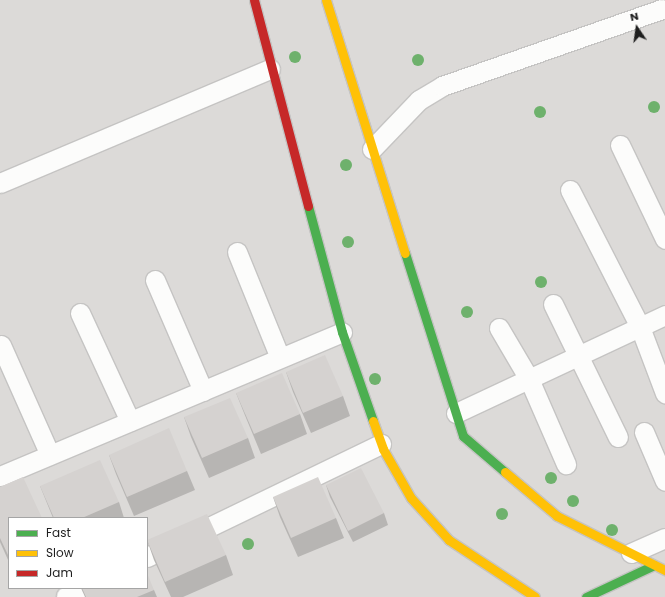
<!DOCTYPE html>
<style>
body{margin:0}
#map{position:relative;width:665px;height:597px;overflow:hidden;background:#edeae7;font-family:Poppins,sans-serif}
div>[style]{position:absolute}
.residential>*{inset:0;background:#dcdad8}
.roads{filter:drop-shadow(1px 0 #c5c4c3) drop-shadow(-1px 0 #c5c4c3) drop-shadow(0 1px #c5c4c3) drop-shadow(0 -1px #c5c4c3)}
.street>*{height:19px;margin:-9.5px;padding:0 9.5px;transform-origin:9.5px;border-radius:9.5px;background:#fcfcfb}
.fast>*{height:9px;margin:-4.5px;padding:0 4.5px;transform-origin:4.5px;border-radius:4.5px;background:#4caf50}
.slow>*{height:9px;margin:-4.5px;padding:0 4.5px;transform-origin:4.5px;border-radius:4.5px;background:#ffc107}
.jam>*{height:9px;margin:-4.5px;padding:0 4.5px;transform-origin:4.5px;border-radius:4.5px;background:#c62828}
.trees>*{width:12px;height:12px;margin:-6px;border-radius:50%;background:#6eb16c}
.wall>*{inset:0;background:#b7b5b3}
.building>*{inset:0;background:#d5d2d0}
span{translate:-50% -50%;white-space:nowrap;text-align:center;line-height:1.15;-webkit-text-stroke:3px #fff;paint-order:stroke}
.legend{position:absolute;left:8px;top:517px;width:140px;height:72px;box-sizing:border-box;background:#fff;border:1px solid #a5a5a5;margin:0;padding:5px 7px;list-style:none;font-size:12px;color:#1e1e1e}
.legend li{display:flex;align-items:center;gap:8px;height:20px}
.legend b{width:20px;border:1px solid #a5a5a5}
.north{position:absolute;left:617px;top:8px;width:40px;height:40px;-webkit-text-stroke:3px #fff;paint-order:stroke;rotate:347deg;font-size:11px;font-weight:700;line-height:16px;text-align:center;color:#1e1e1e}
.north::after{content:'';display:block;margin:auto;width:14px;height:18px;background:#1e1e1e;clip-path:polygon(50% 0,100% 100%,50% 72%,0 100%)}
</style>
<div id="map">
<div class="residential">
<i style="clip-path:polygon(evenodd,0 0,665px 0,665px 597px,0 597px,0 0,9px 518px,147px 518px,147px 588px,9px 588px,9px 518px)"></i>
</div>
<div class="roads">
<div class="street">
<i style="left:620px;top:145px;width:104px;rotate:64.4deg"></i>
<i style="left:372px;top:149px;width:68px;rotate:-46.2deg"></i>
<i style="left:419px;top:100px;width:27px;rotate:-31deg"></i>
<i style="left:442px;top:86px;width:233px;rotate:-19.3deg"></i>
<i style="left:0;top:183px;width:293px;rotate:-22.9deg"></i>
<i style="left:570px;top:190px;width:154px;rotate:62.9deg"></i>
<i style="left:640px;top:327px;width:71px;rotate:69.3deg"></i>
<i style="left:237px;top:252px;width:114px;rotate:67.9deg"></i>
<i style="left:155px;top:280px;width:121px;rotate:66.6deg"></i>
<i style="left:553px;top:304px;width:148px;rotate:64deg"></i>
<i style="left:80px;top:313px;width:119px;rotate:65.2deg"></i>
<i style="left:499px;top:328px;width:59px;rotate:59.5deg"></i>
<i style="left:529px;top:379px;width:93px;rotate:66.5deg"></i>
<i style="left:1px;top:345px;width:120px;rotate:66deg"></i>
<i style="left:456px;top:413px;width:231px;rotate:-25.1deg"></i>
<i style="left:644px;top:432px;width:53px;rotate:66.8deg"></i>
<i style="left:0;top:476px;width:371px;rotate:-22.8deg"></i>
<i style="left:631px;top:553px;width:37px;rotate:-24deg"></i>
<i style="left:147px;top:557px;width:260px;rotate:-25.8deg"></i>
<i style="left:66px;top:596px;width:19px;rotate:-25deg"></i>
</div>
<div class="fast">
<i style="left:308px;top:206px;width:131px;rotate:74.9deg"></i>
<i style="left:342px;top:332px;width:94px;rotate:70.8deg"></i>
<i style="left:405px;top:253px;width:192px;rotate:72.4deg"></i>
<i style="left:463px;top:436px;width:55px;rotate:40.6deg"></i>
<i style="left:586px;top:597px;width:75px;rotate:-25.2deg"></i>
</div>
<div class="slow">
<i style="left:326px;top:0;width:265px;rotate:72.7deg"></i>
<i style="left:373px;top:421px;width:30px;rotate:70deg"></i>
<i style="left:383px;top:449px;width:56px;rotate:60.3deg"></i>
<i style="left:411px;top:498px;width:57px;rotate:47.9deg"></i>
<i style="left:449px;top:540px;width:103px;rotate:33.5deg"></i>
<i style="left:505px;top:472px;width:68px;rotate:40.2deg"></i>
<i style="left:557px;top:516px;width:121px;rotate:26.6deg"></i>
</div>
<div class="jam">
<i style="left:254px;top:0;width:213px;rotate:75.3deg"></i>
</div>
</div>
<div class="trees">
<i style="left:295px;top:57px"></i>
<i style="left:418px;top:60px"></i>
<i style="left:654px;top:107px"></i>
<i style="left:540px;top:112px"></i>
<i style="left:346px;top:165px"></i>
<i style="left:348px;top:242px"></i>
<i style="left:541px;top:282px"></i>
<i style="left:467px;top:312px"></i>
<i style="left:375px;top:379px"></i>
<i style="left:551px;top:478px"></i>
<i style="left:573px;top:501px"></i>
<i style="left:502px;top:514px"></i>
<i style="left:612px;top:530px"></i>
<i style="left:248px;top:544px"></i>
</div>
<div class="wall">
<i style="clip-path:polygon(286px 372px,343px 396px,350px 416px,311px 433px,293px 392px)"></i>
<i style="clip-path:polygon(236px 393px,300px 414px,307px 434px,261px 454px,244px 413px)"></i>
<i style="clip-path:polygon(184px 417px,248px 438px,255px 458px,209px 478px,191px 437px)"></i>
<i style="clip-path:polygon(109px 455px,187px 471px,195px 490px,134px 516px,116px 474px)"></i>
<i style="clip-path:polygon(326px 485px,384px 513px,388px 525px,353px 542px,330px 497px)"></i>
<i style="clip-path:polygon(40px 486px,119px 502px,124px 518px,53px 518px)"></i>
<i style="clip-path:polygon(0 487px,9px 518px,9px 562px,0 542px)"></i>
<i style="clip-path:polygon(273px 497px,336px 518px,344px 538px,298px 557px,280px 517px)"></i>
<i style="clip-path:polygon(147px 540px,226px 555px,233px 575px,183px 597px,171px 597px,154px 560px)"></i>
<i style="clip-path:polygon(81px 588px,147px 588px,154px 590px,157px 597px,85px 597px)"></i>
</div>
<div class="building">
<i style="clip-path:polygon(325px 355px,343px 396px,303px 413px,286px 372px)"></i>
<i style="clip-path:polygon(282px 373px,300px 414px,254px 434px,236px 393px)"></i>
<i style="clip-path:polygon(230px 398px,248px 438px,202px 458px,184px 417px)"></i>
<i style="clip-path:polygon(169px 428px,187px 471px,127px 497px,109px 455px)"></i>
<i style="clip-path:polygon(100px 460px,119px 502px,82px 518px,54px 518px,40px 486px)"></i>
<i style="clip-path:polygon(361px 468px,384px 513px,348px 531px,326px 485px)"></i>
<i style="clip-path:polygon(23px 477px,42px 518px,9px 518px,9px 555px,8px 555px,0 538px,0 487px)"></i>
<i style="clip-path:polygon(318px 477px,336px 518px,291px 538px,273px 497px)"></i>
<i style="clip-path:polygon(207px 514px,226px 555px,165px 582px,147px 540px)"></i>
<i style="clip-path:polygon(147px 573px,154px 590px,137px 597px,86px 597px,82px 588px,147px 588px)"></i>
</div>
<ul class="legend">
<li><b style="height:5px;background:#4caf50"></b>Fast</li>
<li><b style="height:5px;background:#ffc107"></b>Slow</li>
<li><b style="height:5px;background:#c62828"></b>Jam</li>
</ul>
<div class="north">N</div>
</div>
